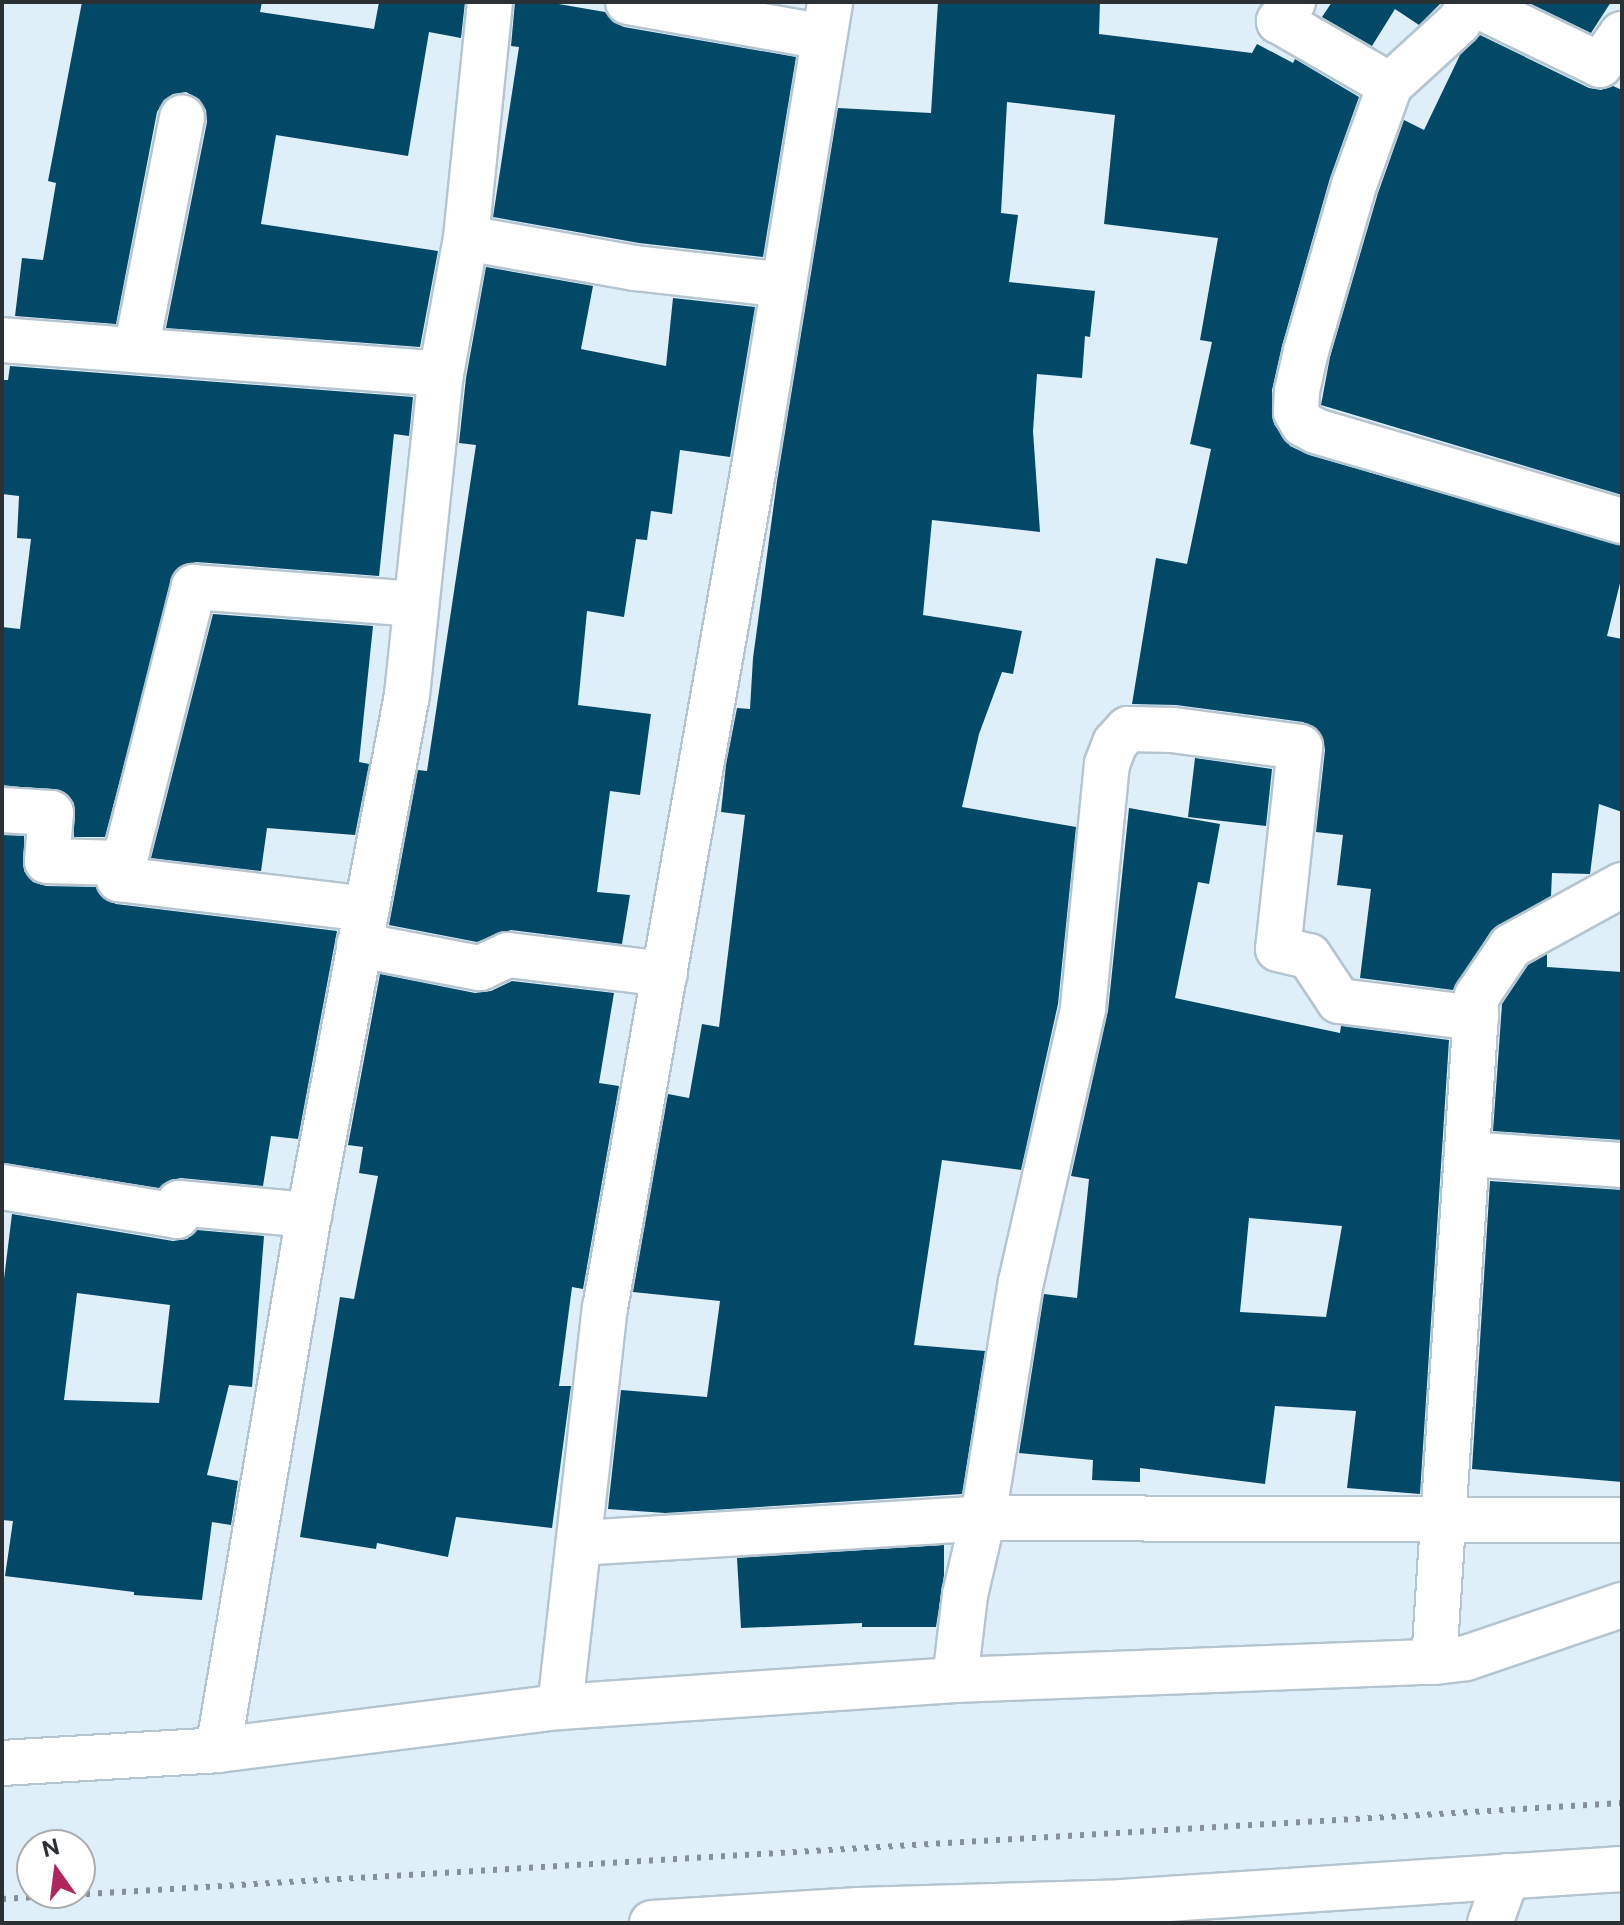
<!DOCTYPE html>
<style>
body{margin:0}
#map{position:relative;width:1624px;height:1925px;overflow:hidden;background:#dfeffa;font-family:"Public Sans",sans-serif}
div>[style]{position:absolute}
.building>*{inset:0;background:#024968}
.roads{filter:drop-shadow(2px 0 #b5c5cf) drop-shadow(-2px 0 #b5c5cf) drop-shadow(0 2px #b5c5cf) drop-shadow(0 -2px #b5c5cf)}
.minor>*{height:44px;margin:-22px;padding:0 22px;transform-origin:22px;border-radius:22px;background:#fff}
.rail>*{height:6px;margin-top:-3px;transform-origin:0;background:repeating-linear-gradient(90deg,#859098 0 4px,transparent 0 12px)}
span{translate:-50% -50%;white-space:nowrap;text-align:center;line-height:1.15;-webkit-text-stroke:8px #fff;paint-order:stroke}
.frame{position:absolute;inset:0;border:4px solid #2a3034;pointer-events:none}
.north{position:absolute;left:16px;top:1829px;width:80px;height:80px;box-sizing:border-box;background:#fff;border:2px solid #aaacae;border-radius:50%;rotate:346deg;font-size:22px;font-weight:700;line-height:32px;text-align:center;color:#2a3034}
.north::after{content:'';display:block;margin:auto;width:28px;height:36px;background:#b22660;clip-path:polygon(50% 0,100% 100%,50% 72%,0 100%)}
</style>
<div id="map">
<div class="building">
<i style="clip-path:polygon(82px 2px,262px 2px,260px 12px,374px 29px,379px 2px,465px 2px,461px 38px,429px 32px,408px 156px,276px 135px,261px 224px,438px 251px,420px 347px,166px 328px,207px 122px,206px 110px,199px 99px,186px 92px,173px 94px,164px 100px,157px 112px,116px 324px,15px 316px,22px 258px,43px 260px,56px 183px,48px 181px)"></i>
<i style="clip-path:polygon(515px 2px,547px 2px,605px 12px,613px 22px,624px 27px,796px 57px,763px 257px,639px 243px,493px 217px,519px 47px,511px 46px)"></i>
<i style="clip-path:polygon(938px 2px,1100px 2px,1099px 34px,1252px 53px,1257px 44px,1293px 63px,1295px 59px,1359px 97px,1330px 178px,1282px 346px,1272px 390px,1274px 424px,1290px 446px,1309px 455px,1622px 545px,1622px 575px,1607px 636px,1622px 639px,1622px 812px,1599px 804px,1590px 874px,1552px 873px,1551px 896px,1491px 931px,1453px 990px,1360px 978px,1371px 889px,1337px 885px,1343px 835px,1316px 832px,1325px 750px,1323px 738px,1316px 728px,1303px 722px,1176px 705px,1132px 704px,1156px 558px,1187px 564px,1211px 449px,1190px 444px,1212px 342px,1200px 340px,1218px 238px,1104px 224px,1115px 115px,1007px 102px,1001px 213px,1018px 215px,1009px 282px,1095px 291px,1090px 337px,1085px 336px,1082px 378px,1037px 374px,1033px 431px,1040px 532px,932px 520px,923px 615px,1022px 631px,1013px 674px,1002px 672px,979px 734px,962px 807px,1076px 827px,1058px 1004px,1021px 1170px,942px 1160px,914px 1345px,985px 1351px,962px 1494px,665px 1513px,608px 1509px,621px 1390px,707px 1397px,720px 1301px,633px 1292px,668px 1094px,689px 1098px,702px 1024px,719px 1027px,745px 815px,721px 812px,726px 765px,737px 708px,750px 709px,753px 658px,777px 481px,838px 108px,931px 113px)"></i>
<i style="clip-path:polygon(1332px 2px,1442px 2px,1419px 25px,1395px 9px,1372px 46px,1322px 17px)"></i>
<i style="clip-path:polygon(1527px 2px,1611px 2px,1591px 33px)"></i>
<i style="clip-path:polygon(1480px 35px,1589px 88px,1601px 90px,1613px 86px,1622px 90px,1622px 495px,1321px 405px,1330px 357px,1378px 193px,1404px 120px,1424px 130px,1460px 55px)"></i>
<i style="clip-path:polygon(486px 267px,593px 286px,581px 349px,666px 366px,673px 298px,755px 307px,730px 457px,680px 450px,672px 514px,651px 511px,647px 540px,636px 539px,624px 617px,587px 611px,578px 705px,651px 714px,640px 795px,610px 791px,597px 892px,630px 895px,622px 944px,511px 930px,477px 942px,389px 925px,418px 770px,427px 771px,476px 445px,459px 443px,466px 378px)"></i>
<i style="clip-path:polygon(10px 366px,413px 397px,409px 436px,394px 434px,379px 576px,196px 562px,175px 571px,105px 837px,74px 837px,74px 803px,64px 792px,2px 785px,2px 627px,20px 629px,31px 539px,17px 538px,19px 496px,2px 494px,2px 380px,8px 380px)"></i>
<i style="clip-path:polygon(213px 614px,373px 626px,359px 762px,369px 764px,355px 835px,267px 828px,261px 871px,151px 858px)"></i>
<i style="clip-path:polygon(1195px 758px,1272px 769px,1266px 826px,1188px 817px)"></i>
<i style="clip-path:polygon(evenodd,1129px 808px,1220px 824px,1209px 884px,1198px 882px,1175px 998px,1340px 1033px,1341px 1026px,1449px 1040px,1420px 1494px,1347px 1488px,1356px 1411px,1275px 1406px,1265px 1484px,1140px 1468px,1140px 1482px,1092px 1480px,1093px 1460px,1019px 1453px,1044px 1294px,1077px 1298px,1089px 1179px,1071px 1176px,1108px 1011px,1129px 808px,1249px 1218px,1342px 1226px,1326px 1317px,1240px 1312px,1249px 1218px)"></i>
<i style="clip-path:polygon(2px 835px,24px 836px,24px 871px,33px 882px,46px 886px,96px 887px,104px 898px,116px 904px,337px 931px,298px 1139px,271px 1136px,263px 1186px,181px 1178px,170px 1180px,159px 1188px,2px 1163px)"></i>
<i style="clip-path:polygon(1547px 954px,1547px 967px,1622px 972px,1622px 1140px,1493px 1131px,1502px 1004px,1528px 965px)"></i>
<i style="clip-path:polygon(380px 974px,475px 993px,491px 991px,512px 981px,614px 993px,599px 1083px,619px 1086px,583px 1289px,572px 1287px,559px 1386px,571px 1386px,552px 1528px,456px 1517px,448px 1557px,377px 1543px,376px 1549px,300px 1537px,340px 1297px,354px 1299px,378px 1176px,359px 1173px,363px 1147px,348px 1145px)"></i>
<i style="clip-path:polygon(1490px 1181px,1622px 1190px,1622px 1482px,1472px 1469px)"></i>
<i style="clip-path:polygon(evenodd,12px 1214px,173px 1241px,187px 1239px,197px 1230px,264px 1236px,252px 1387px,229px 1385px,207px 1475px,238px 1481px,231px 1525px,212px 1522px,202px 1600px,134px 1595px,134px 1592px,5px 1576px,13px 1521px,2px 1520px,2px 1295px,12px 1214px,77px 1293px,170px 1305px,159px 1403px,64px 1400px,77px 1293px)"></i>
<i style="clip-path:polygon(944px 1545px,944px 1575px,936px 1627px,862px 1627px,862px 1623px,741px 1628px,737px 1558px)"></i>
</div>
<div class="roads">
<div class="minor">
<i style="left:628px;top:2px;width:199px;rotate:10.1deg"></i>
<i style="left:1293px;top:2px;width:24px;rotate:126deg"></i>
<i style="left:1279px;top:21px;width:128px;rotate:30deg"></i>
<i style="left:1390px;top:85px;width:106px;rotate:109.8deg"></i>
<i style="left:1354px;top:185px;width:173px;rotate:106.1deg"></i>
<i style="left:1306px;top:351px;width:41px;rotate:102.7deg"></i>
<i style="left:1297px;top:391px;width:21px;rotate:93deg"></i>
<i style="left:1296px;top:412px;width:14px;rotate:60deg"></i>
<i style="left:1303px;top:424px;width:15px;rotate:28deg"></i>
<i style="left:1316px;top:431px;width:319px;rotate:16.4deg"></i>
<i style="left:1390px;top:85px;width:92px;rotate:-42.4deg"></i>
<i style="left:1458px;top:23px;width:24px;rotate:-55deg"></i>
<i style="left:1472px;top:3px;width:142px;rotate:25.8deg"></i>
<i style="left:1600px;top:65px;width:38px;rotate:-55deg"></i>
<i style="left:466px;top:238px;width:172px;rotate:10.1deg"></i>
<i style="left:635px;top:268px;width:150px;rotate:6.5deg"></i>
<i style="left:2px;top:340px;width:440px;rotate:4.4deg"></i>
<i style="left:136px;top:350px;width:237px;rotate:-78.8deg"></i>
<i style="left:2px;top:810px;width:49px;rotate:3.5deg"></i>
<i style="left:51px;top:813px;width:48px;rotate:94.8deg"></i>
<i style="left:47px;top:861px;width:77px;rotate:1.5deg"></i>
<i style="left:124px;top:863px;width:285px;rotate:-75.8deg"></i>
<i style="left:194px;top:587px;width:223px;rotate:4.4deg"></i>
<i style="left:124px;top:863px;width:17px;rotate:107deg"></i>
<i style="left:119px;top:879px;width:249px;rotate:6.9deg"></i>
<i style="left:359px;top:945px;width:123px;rotate:10.8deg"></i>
<i style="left:480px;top:968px;width:31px;rotate:-25deg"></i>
<i style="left:508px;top:955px;width:158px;rotate:6.9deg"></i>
<i style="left:1468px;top:1154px;width:154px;rotate:4.1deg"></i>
<i style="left:2px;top:1187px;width:177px;rotate:9.4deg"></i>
<i style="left:177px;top:1216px;width:13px;rotate:-81deg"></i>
<i style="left:179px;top:1203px;width:131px;rotate:5.3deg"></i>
<i style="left:579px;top:1543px;width:405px;rotate:-3.5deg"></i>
<i style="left:983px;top:1518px;width:639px;rotate:0.18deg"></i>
<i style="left:1434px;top:1662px;width:667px;rotate:-86.31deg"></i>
<i style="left:1477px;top:996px;width:60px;rotate:-55.8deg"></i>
<i style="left:1511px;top:946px;width:127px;rotate:-28.8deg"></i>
<i style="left:955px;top:1680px;width:86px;rotate:-83.3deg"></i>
<i style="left:965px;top:1595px;width:79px;rotate:-76.8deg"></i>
<i style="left:983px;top:1518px;width:239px;rotate:-80.9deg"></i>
<i style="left:1021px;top:1282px;width:281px;rotate:-77.2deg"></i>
<i style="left:1083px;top:1008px;width:245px;rotate:-84.4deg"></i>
<i style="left:1107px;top:764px;width:22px;rotate:-69deg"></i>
<i style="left:1115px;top:743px;width:19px;rotate:-47deg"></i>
<i style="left:1128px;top:729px;width:45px;rotate:1.3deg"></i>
<i style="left:1173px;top:730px;width:128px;rotate:7.6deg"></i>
<i style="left:1300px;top:747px;width:203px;rotate:96.2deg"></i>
<i style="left:1278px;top:949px;width:32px;rotate:13deg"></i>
<i style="left:1309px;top:956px;width:54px;rotate:56.3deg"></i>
<i style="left:1339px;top:1001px;width:138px;rotate:7.1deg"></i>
<i style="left:560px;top:1707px;width:402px;rotate:-83.6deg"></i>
<i style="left:605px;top:1308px;width:860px;rotate:-79.96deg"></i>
<i style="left:755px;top:461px;width:465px;rotate:-80.7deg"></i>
<i style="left:218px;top:1750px;width:543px;rotate:-80.35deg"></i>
<i style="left:309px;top:1215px;width:529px;rotate:-79.33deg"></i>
<i style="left:407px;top:695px;width:323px;rotate:-84deg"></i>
<i style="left:441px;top:374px;width:138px;rotate:-79.6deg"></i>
<i style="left:466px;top:238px;width:237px;rotate:-84.2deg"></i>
<i style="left:2px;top:1763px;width:216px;rotate:-3.4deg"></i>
<i style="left:218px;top:1750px;width:345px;rotate:-7.2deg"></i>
<i style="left:560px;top:1707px;width:396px;rotate:-3.9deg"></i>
<i style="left:955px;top:1680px;width:479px;rotate:-2.2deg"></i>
<i style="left:1434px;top:1662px;width:32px;rotate:-7deg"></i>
<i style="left:1466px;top:1658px;width:165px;rotate:-18.8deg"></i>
<i style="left:652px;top:1923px;width:207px;rotate:-3.6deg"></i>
<i style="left:859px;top:1910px;width:263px;rotate:-1.7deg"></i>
<i style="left:1122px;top:1902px;width:501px;rotate:-3.78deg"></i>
<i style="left:1490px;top:1923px;width:50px;rotate:-70.1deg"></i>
</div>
</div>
<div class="rail">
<i style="left:2px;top:1899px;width:1623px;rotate:-3.39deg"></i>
</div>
<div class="frame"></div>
<div class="north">N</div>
</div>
